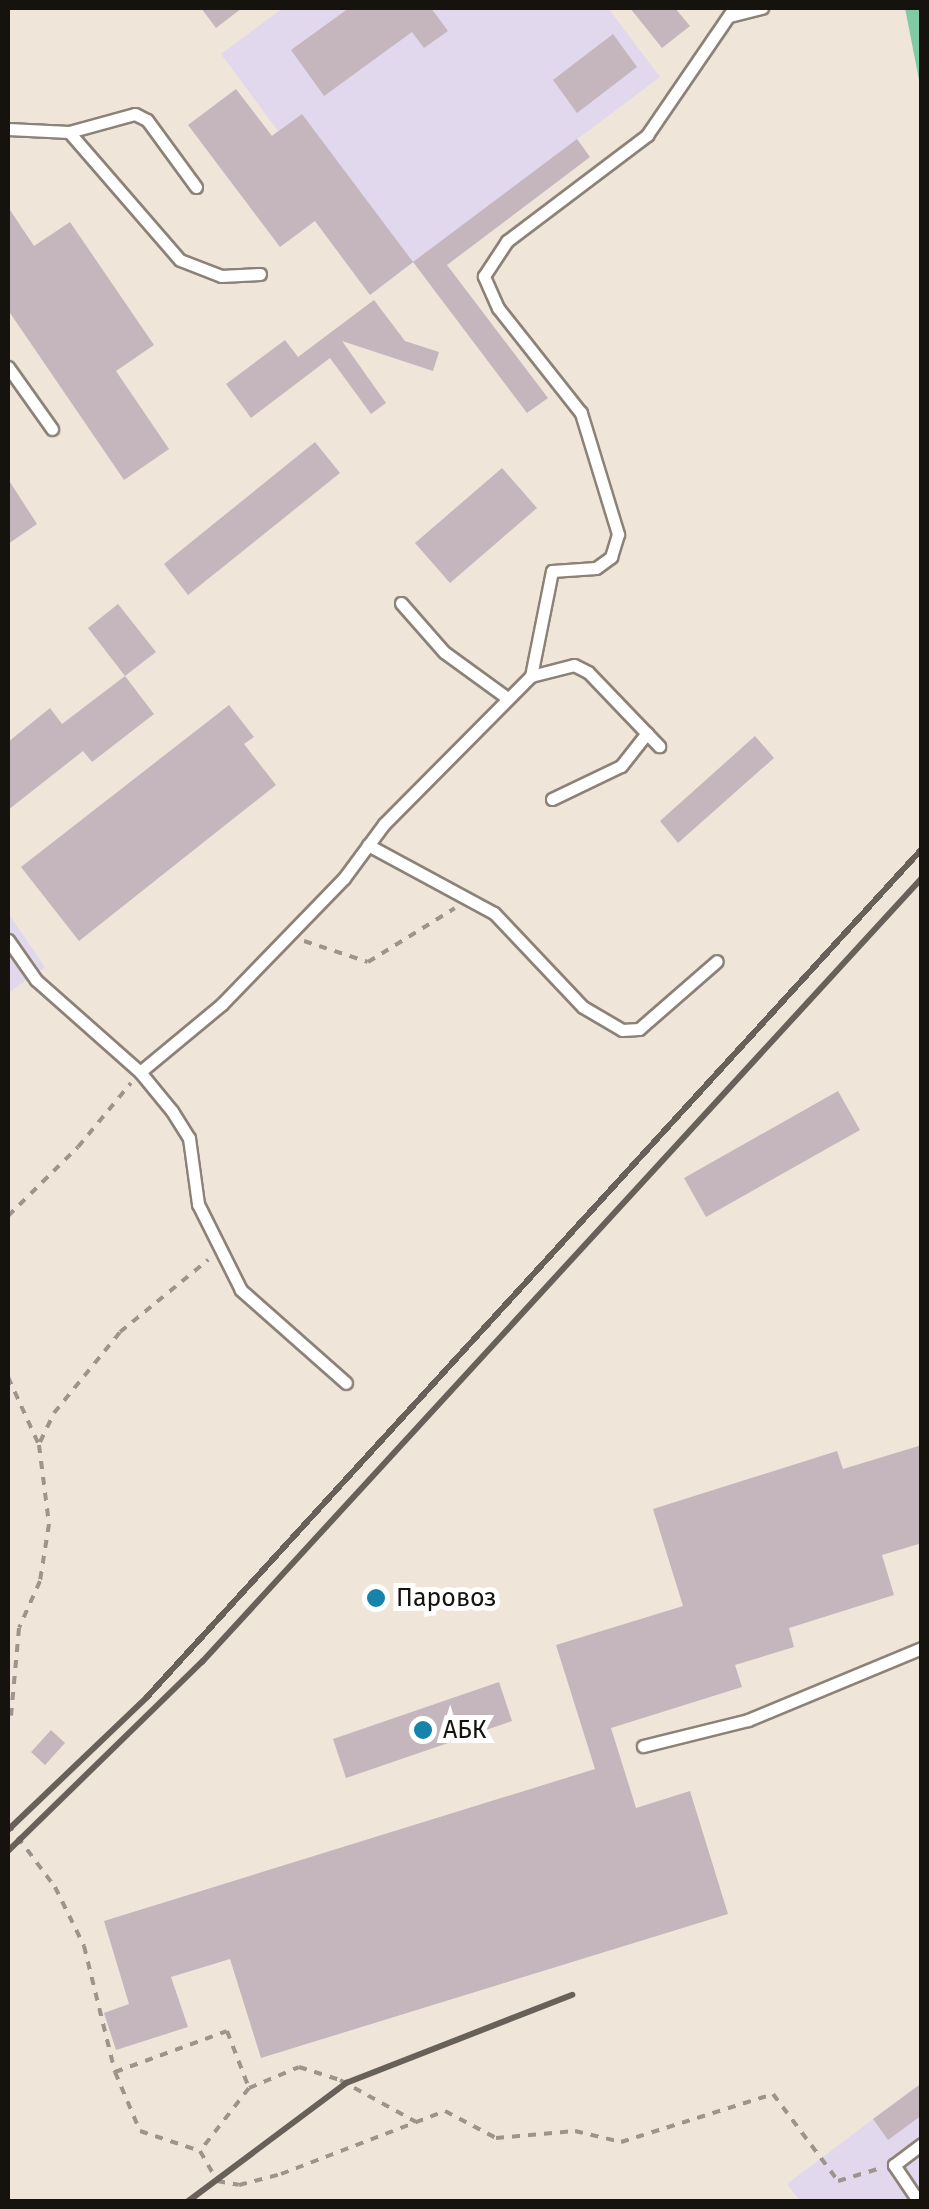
<!DOCTYPE html>
<meta charset="utf-8">
<style>
body{margin:0}
#map{position:relative;width:929px;height:2209px;overflow:hidden;background:#f0e5d9;font-family:"Fira Sans",sans-serif}
div>[style]{position:absolute}
.industrial>*{inset:0;background:#e1d8ed}
.green>*{inset:0;background:#82c9a5}
.building>*{inset:0;background:#c5b6bd}
.path>*{height:4px;margin-top:-2px;transform-origin:0;background:repeating-linear-gradient(90deg,#9d948b 0 8px,transparent 0 16px)}
.roads{filter:drop-shadow(2px 0 #8c8277) drop-shadow(-2px 0 #8c8277) drop-shadow(0 2px #8c8277) drop-shadow(0 -2px #8c8277)}
.service>*{height:11px;margin:-5.5px;padding:0 5.5px;transform-origin:5.5px;border-radius:5.5px;background:#fff}
.rail>*{height:6px;margin:-3px;padding:0 3px;transform-origin:3px;border-radius:3px;background:#68615a}
.dots>*{width:28px;height:28px;translate:-50% -50%;box-sizing:border-box;border:5px solid #fff;border-radius:50%}
span{translate:-50% -50%;white-space:nowrap;text-align:center;line-height:1.15;-webkit-text-stroke:10px #fff;paint-order:stroke}
.poi-label{font-size:25px;color:#16120e}
.left{translate:0 -50%;text-align:left}
.frame{position:absolute;inset:0;border:10px solid #16120e;pointer-events:none}
</style>
<div id="map">
<div class="industrial">
<i style="clip-path:polygon(283px 8px,608px 8px,660px 77px,370px 295px,259px 146px,278px 131px,221px 54px)"></i>
<i style="clip-path:polygon(8px 913px,45px 967px,8px 993px)"></i>
<i style="clip-path:polygon(921px 2083px,921px 2201px,800px 2201px,787px 2184px)"></i>
</div>
<div class="green">
<i style="clip-path:polygon(905px 8px,921px 8px,921px 90px)"></i>
</div>
<div class="building">
<i style="clip-path:polygon(201px 8px,242px 8px,216px 28px)"></i>
<i style="clip-path:polygon(349px 8px,431px 8px,448px 31px,424px 48px,412px 32px,324px 96px,291px 50px)"></i>
<i style="clip-path:polygon(630px 8px,675px 8px,690px 26px,662px 48px)"></i>
<i style="clip-path:polygon(613px 34px,637px 67px,577px 113px,553px 80px)"></i>
<i style="clip-path:polygon(236px 89px,272px 136px,302px 114px,413px 262px,370px 295px,315px 221px,280px 247px,188px 125px)"></i>
<i style="clip-path:polygon(577px 139px,590px 157px,447px 265px,548px 398px,527px 413px,413px 262px)"></i>
<i style="clip-path:polygon(8px 207px,34px 246px,70px 222px,154px 345px,116px 371px,169px 449px,124px 480px,8px 310px)"></i>
<i style="clip-path:polygon(374px 300px,405px 341px,439px 352px,433px 371px,342px 341px,386px 403px,371px 414px,330px 358px,251px 418px,226px 384px,285px 340px,298px 357px)"></i>
<i style="clip-path:polygon(315px 442px,340px 473px,188px 595px,164px 564px)"></i>
<i style="clip-path:polygon(502px 468px,537px 508px,450px 583px,415px 543px)"></i>
<i style="clip-path:polygon(8px 479px,37px 524px,8px 544px)"></i>
<i style="clip-path:polygon(118px 604px,156px 652px,125px 676px,88px 628px)"></i>
<i style="clip-path:polygon(125px 676px,154px 714px,92px 762px,83px 751px,8px 810px,8px 742px,50px 708px,62px 724px)"></i>
<i style="clip-path:polygon(229px 705px,254px 737px,244px 744px,276px 785px,79px 941px,21px 867px)"></i>
<i style="clip-path:polygon(755px 736px,774px 758px,678px 843px,660px 821px)"></i>
<i style="clip-path:polygon(838px 1091px,860px 1130px,706px 1217px,684px 1178px)"></i>
<i style="clip-path:polygon(922px 1445px,922px 1543px,882px 1555px,894px 1595px,789px 1628px,794px 1647px,735px 1665px,742px 1687px,611px 1728px,636px 1808px,690px 1791px,728px 1914px,261px 2058px,230px 1959px,171px 1977px,188px 2027px,116px 2050px,104px 2013px,129px 2004px,104px 1921px,595px 1769px,556px 1645px,683px 1606px,653px 1509px,837px 1451px,843px 1469px)"></i>
<i style="clip-path:polygon(499px 1682px,512px 1721px,346px 1778px,333px 1739px)"></i>
<i style="clip-path:polygon(51px 1730px,65px 1743px,45px 1765px,31px 1752px)"></i>
<i style="clip-path:polygon(922px 2083px,922px 2115px,888px 2140px,873px 2119px)"></i>
</div>
<div class="path">
<i style="left:304px;top:941px;width:67px;rotate:18.2deg"></i>
<i style="left:368px;top:962px;width:102px;rotate:-31.8deg"></i>
<i style="left:8px;top:1216px;width:98px;rotate:-44.6deg"></i>
<i style="left:78px;top:1147px;width:83px;rotate:-50.4deg"></i>
<i style="left:8px;top:1377px;width:75px;rotate:65.5deg"></i>
<i style="left:39px;top:1445px;width:80px;rotate:82.8deg"></i>
<i style="left:49px;top:1524px;width:58px;rotate:99deg"></i>
<i style="left:40px;top:1581px;width:51px;rotate:114.1deg"></i>
<i style="left:19px;top:1628px;width:88px;rotate:95.2deg"></i>
<i style="left:40px;top:1442px;width:32px;rotate:-64deg"></i>
<i style="left:54px;top:1413px;width:104px;rotate:-50.8deg"></i>
<i style="left:120px;top:1332px;width:114px;rotate:-39.3deg"></i>
<i style="left:8px;top:1824px;width:79px;rotate:53.3deg"></i>
<i style="left:55px;top:1887px;width:66px;rotate:63.8deg"></i>
<i style="left:84px;top:1946px;width:130px;rotate:76.2deg"></i>
<i style="left:115px;top:2072px;width:64px;rotate:67deg"></i>
<i style="left:140px;top:2131px;width:63px;rotate:18.4deg"></i>
<i style="left:200px;top:2151px;width:34px;rotate:60deg"></i>
<i style="left:217px;top:2181px;width:22px;rotate:10deg"></i>
<i style="left:239px;top:2185px;width:43px;rotate:-14.7deg"></i>
<i style="left:281px;top:2174px;width:176px;rotate:-21deg"></i>
<i style="left:445px;top:2111px;width:58px;rotate:27.9deg"></i>
<i style="left:496px;top:2138px;width:79px;rotate:-5.1deg"></i>
<i style="left:575px;top:2131px;width:47px;rotate:13.4deg"></i>
<i style="left:621px;top:2142px;width:159px;rotate:-17.5deg"></i>
<i style="left:773px;top:2094px;width:109px;rotate:53.2deg"></i>
<i style="left:838px;top:2181px;width:45px;rotate:-16.8deg"></i>
<i style="left:115px;top:2072px;width:119px;rotate:-20.1deg"></i>
<i style="left:227px;top:2031px;width:61px;rotate:68.9deg"></i>
<i style="left:249px;top:2088px;width:80px;rotate:127.9deg"></i>
<i style="left:249px;top:2088px;width:54px;rotate:-22.8deg"></i>
<i style="left:299px;top:2067px;width:43px;rotate:17.6deg"></i>
<i style="left:340px;top:2080px;width:87px;rotate:28.9deg"></i>
</div>
<div class="roads">
<div class="service">
<i style="left:729px;top:16px;width:34px;rotate:-14deg"></i>
<i style="left:8px;top:129px;width:61px;rotate:2.8deg"></i>
<i style="left:69px;top:132px;width:68px;rotate:-15.3deg"></i>
<i style="left:135px;top:114px;width:13px;rotate:27deg"></i>
<i style="left:147px;top:120px;width:83px;rotate:53.8deg"></i>
<i style="left:69px;top:132px;width:169px;rotate:49.1deg"></i>
<i style="left:180px;top:260px;width:44px;rotate:21.3deg"></i>
<i style="left:221px;top:276px;width:39px;rotate:-3deg"></i>
<i style="left:8px;top:367px;width:76px;rotate:54.6deg"></i>
<i style="left:401px;top:603px;width:65px;rotate:48.7deg"></i>
<i style="left:444px;top:652px;width:77px;rotate:36deg"></i>
<i style="left:531px;top:676px;width:107px;rotate:-78.7deg"></i>
<i style="left:552px;top:571px;width:44px;rotate:-3.9deg"></i>
<i style="left:596px;top:568px;width:19px;rotate:-36deg"></i>
<i style="left:611px;top:557px;width:24px;rotate:-73deg"></i>
<i style="left:618px;top:534px;width:127px;rotate:-107deg"></i>
<i style="left:581px;top:413px;width:134px;rotate:-128.3deg"></i>
<i style="left:498px;top:308px;width:35px;rotate:-114deg"></i>
<i style="left:484px;top:276px;width:42px;rotate:-56.7deg"></i>
<i style="left:507px;top:241px;width:176px;rotate:-37.1deg"></i>
<i style="left:647px;top:135px;width:154px;rotate:-55.6deg"></i>
<i style="left:552px;top:799px;width:76px;rotate:-25.6deg"></i>
<i style="left:621px;top:766px;width:42px;rotate:-51.8deg"></i>
<i style="left:368px;top:845px;width:143px;rotate:28.4deg"></i>
<i style="left:494px;top:913px;width:129px;rotate:46.6deg"></i>
<i style="left:583px;top:1007px;width:45px;rotate:30.5deg"></i>
<i style="left:622px;top:1030px;width:17px;rotate:-3deg"></i>
<i style="left:639px;top:1029px;width:103px;rotate:-41.1deg"></i>
<i style="left:8px;top:940px;width:49px;rotate:55deg"></i>
<i style="left:36px;top:980px;width:139px;rotate:41.5deg"></i>
<i style="left:140px;top:1072px;width:50px;rotate:50.6deg"></i>
<i style="left:172px;top:1111px;width:32px;rotate:58deg"></i>
<i style="left:189px;top:1138px;width:67px;rotate:82.2deg"></i>
<i style="left:198px;top:1204px;width:96px;rotate:63.4deg"></i>
<i style="left:241px;top:1290px;width:140px;rotate:41.5deg"></i>
<i style="left:140px;top:1072px;width:107px;rotate:-39.7deg"></i>
<i style="left:222px;top:1004px;width:175px;rotate:-45.9deg"></i>
<i style="left:344px;top:878px;width:67px;rotate:-53.5deg"></i>
<i style="left:384px;top:824px;width:209px;rotate:-45.2deg"></i>
<i style="left:531px;top:676px;width:44px;rotate:-14.3deg"></i>
<i style="left:574px;top:665px;width:16px;rotate:27deg"></i>
<i style="left:588px;top:672px;width:103px;rotate:46.2deg"></i>
<i style="left:643px;top:1746px;width:108px;rotate:-13.9deg"></i>
<i style="left:748px;top:1720px;width:188px;rotate:-22.5deg"></i>
<i style="left:919px;top:2202px;width:45px;rotate:-124deg"></i>
<i style="left:894px;top:2165px;width:35px;rotate:-37deg"></i>
</div>
</div>
<div class="rail">
<i style="left:8px;top:1830px;width:192px;rotate:-43.7deg"></i>
<i style="left:147px;top:1697px;width:1149px;rotate:-47.58deg"></i>
<i style="left:8px;top:1851px;width:271px;rotate:-44.3deg"></i>
<i style="left:202px;top:1662px;width:1064px;rotate:-47.44deg"></i>
<i style="left:187px;top:2202px;width:199px;rotate:-36.8deg"></i>
<i style="left:346px;top:2083px;width:243px;rotate:-21.3deg"></i>
</div>
<div class="dots">
<i style="left:376px;top:1598px;background:#1683aa"></i>
<i style="left:423px;top:1730px;background:#1683aa"></i>
</div>
<div class="poi-label">
<span class="left" style="left:396px;top:1598px">Паровоз</span>
<span class="left" style="left:443px;top:1730px">АБК</span>
</div>
<div class="frame"></div>
</div>
